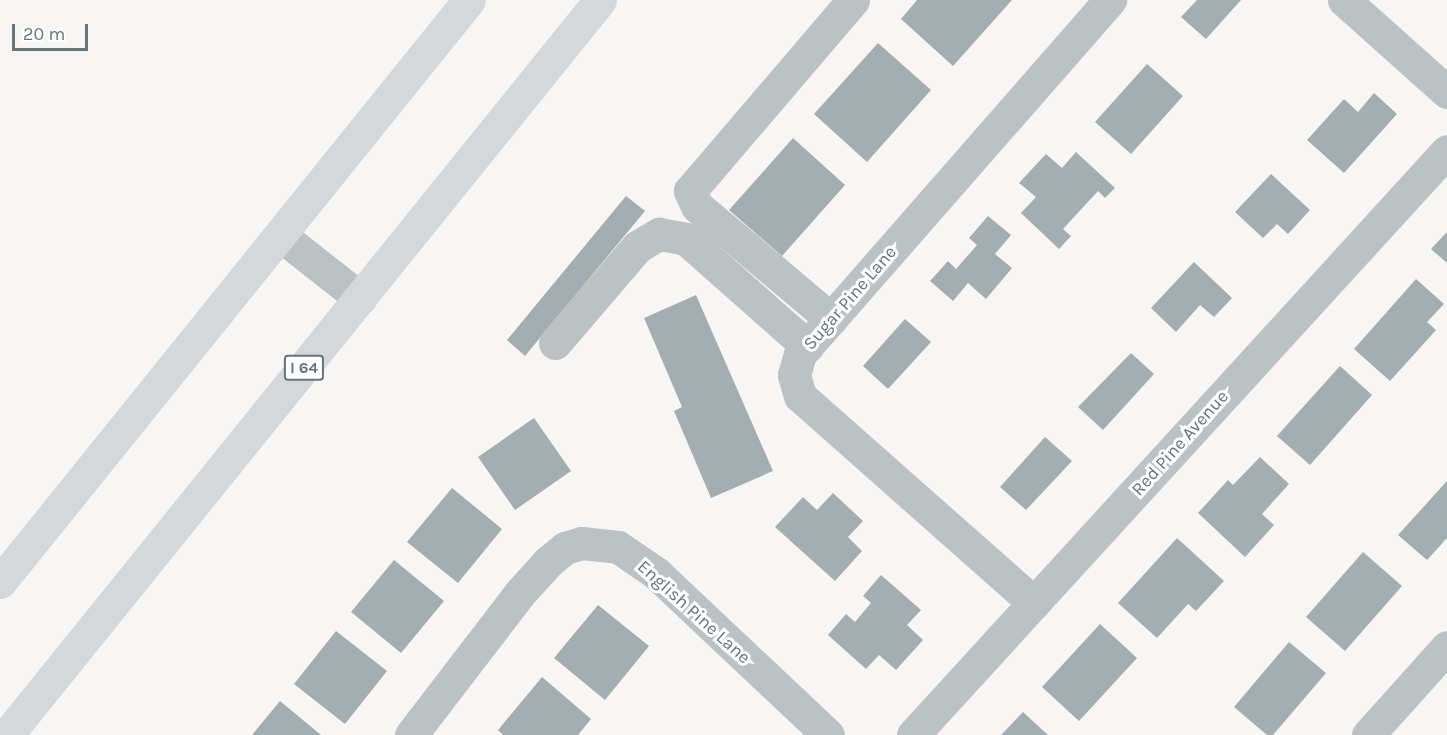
<!DOCTYPE html>
<style>
body{margin:0}
#map{position:relative;width:1447px;height:735px;overflow:hidden;background:#f7f6f4;font-family:Karla,sans-serif}
div>[style]{position:absolute}
.building>*{inset:0;background:#a4adb0}
.minor>*{height:33px;margin:-16.5px;padding:0 16.5px;transform-origin:16.5px;border-radius:16.5px;background:#bcc1c3}
.highway>*{height:33px;margin:-16.5px;padding:0 16.5px;transform-origin:16.5px;border-radius:16.5px;background:#d4d8da}
span{translate:-50% -50%;white-space:nowrap;text-align:center;line-height:1.15;-webkit-text-stroke:6px #fff;paint-order:stroke}
.shield-label span{padding:2px 4px;background:#fff;border:2px solid;border-radius:4px;-webkit-text-stroke-width:0}
.shield-label{font-size:16px;color:#65757b;font-weight:700}
.street-label{font-size:18px;color:#65757b}
.scale{position:absolute;left:12px;top:24px;width:76px;height:27px;box-sizing:border-box;border:3px solid #65757b;border-top:0;padding-left:8px;font-size:18px;line-height:21px;white-space:nowrap;color:#65757b;-webkit-text-stroke:4px #fff;paint-order:stroke}
</style>
<div id="map">
<div class="building">
<i style="clip-path:polygon(917px 0,1012px 0,953px 66px,901px 19px)"></i>
<i style="clip-path:polygon(1197px 0,1241px 0,1206px 39px,1181px 17px)"></i>
<i style="clip-path:polygon(878px 43px,931px 90px,867px 162px,814px 114px)"></i>
<i style="clip-path:polygon(1147px 64px,1183px 96px,1131px 154px,1095px 122px)"></i>
<i style="clip-path:polygon(1374px 93px,1397px 114px,1344px 173px,1307px 140px,1344px 99px,1358px 112px)"></i>
<i style="clip-path:polygon(793px 138px,845px 185px,782px 256px,729px 210px)"></i>
<i style="clip-path:polygon(1076px 152px,1115px 188px,1105px 198px,1098px 191px,1063px 229px,1071px 236px,1059px 249px,1021px 213px,1036px 197px,1019px 183px,1046px 154px,1062px 168px)"></i>
<i style="clip-path:polygon(1271px 174px,1310px 210px,1288px 234px,1277px 224px,1263px 238px,1235px 212px)"></i>
<i style="clip-path:polygon(626px 196px,645px 211px,525px 356px,507px 340px)"></i>
<i style="clip-path:polygon(988px 216px,1011px 235px,995px 254px,1012px 268px,986px 299px,968px 283px,953px 301px,930px 281px,948px 261px,956px 269px,977px 245px,969px 238px)"></i>
<i style="clip-path:polygon(1447px 232px,1447px 263px,1431px 249px)"></i>
<i style="clip-path:polygon(1194px 262px,1232px 298px,1214px 317px,1200px 305px,1176px 332px,1151px 308px)"></i>
<i style="clip-path:polygon(1416px 279px,1444px 304px,1427px 322px,1436px 330px,1390px 381px,1354px 349px)"></i>
<i style="clip-path:polygon(696px 295px,773px 471px,711px 498px,674px 411px,682px 407px,644px 318px)"></i>
<i style="clip-path:polygon(905px 319px,931px 342px,888px 389px,863px 366px)"></i>
<i style="clip-path:polygon(1131px 353px,1154px 374px,1103px 430px,1078px 407px)"></i>
<i style="clip-path:polygon(1340px 366px,1372px 395px,1310px 465px,1277px 436px)"></i>
<i style="clip-path:polygon(534px 418px,571px 471px,515px 510px,478px 457px)"></i>
<i style="clip-path:polygon(1045px 437px,1072px 461px,1026px 510px,1000px 487px)"></i>
<i style="clip-path:polygon(1260px 457px,1289px 484px,1262px 514px,1274px 525px,1245px 557px,1198px 513px,1228px 480px,1233px 485px)"></i>
<i style="clip-path:polygon(1447px 481px,1447px 538px,1427px 560px,1398px 535px)"></i>
<i style="clip-path:polygon(452px 488px,502px 529px,458px 583px,407px 542px)"></i>
<i style="clip-path:polygon(833px 493px,863px 521px,848px 537px,862px 551px,835px 581px,775px 527px,803px 497px,817px 510px)"></i>
<i style="clip-path:polygon(1177px 538px,1224px 581px,1196px 611px,1188px 604px,1157px 638px,1118px 603px)"></i>
<i style="clip-path:polygon(1363px 552px,1402px 586px,1345px 651px,1306px 617px)"></i>
<i style="clip-path:polygon(394px 560px,444px 601px,401px 653px,351px 612px)"></i>
<i style="clip-path:polygon(881px 575px,921px 610px,907px 625px,923px 640px,896px 670px,879px 655px,866px 669px,828px 635px,846px 614px,855px 622px,871px 603px,863px 596px)"></i>
<i style="clip-path:polygon(598px 605px,649px 646px,605px 700px,554px 658px)"></i>
<i style="clip-path:polygon(1100px 624px,1137px 658px,1079px 721px,1042px 687px)"></i>
<i style="clip-path:polygon(336px 631px,387px 671px,345px 724px,294px 684px)"></i>
<i style="clip-path:polygon(1289px 642px,1326px 673px,1273px 735px,1267px 735px,1234px 707px)"></i>
<i style="clip-path:polygon(542px 677px,591px 719px,578px 735px,503px 735px,498px 730px)"></i>
<i style="clip-path:polygon(280px 701px,321px 735px,252px 735px)"></i>
<i style="clip-path:polygon(1023px 712px,1048px 735px,1001px 735px)"></i>
</div>
<div class="minor">
<i style="left:1344px;top:0;width:138px;rotate:41.8deg"></i>
<i style="left:280px;top:235px;width:102px;rotate:38.2deg"></i>
<i style="left:831px;top:319px;width:175px;rotate:-139.9deg"></i>
<i style="left:697px;top:206px;width:17px;rotate:-115deg"></i>
<i style="left:690px;top:191px;width:251px;rotate:-49.5deg"></i>
<i style="left:555px;top:343px;width:126px;rotate:-49.5deg"></i>
<i style="left:637px;top:247px;width:26px;rotate:-31deg"></i>
<i style="left:659px;top:234px;width:27px;rotate:10deg"></i>
<i style="left:686px;top:239px;width:162px;rotate:41.5deg"></i>
<i style="left:1034px;top:603px;width:312px;rotate:-138.5deg"></i>
<i style="left:800px;top:396px;width:22px;rotate:-106deg"></i>
<i style="left:794px;top:375px;width:22px;rotate:-74deg"></i>
<i style="left:800px;top:354px;width:471px;rotate:-48.8deg"></i>
<i style="left:411px;top:735px;width:178px;rotate:-52.5deg"></i>
<i style="left:519px;top:594px;width:45px;rotate:-47.7deg"></i>
<i style="left:549px;top:561px;width:21px;rotate:-39deg"></i>
<i style="left:565px;top:548px;width:17px;rotate:-17deg"></i>
<i style="left:581px;top:543px;width:37px;rotate:6deg"></i>
<i style="left:618px;top:547px;width:46px;rotate:34.4deg"></i>
<i style="left:656px;top:573px;width:236px;rotate:43.3deg"></i>
<i style="left:913px;top:735px;width:791px;rotate:-47.56deg"></i>
<i style="left:1368px;top:735px;width:118px;rotate:-48.1deg"></i>
</div>
<div class="highway">
<i style="left:0;top:582px;width:747px;rotate:-51.14deg"></i>
<i style="left:7px;top:735px;width:944px;rotate:-51.1deg"></i>
</div>
<div class="shield-label">
<span style="left:304px;top:368px">I 64</span>
</div>
<div class="street-label">
<span style="left:850px;top:298px;rotate:-49deg">Sugar Pine Lane</span>
<span style="left:1180px;top:443px;rotate:-48deg">Red Pine Avenue</span>
<span style="left:694px;top:612px;rotate:42deg">English Pine Lane</span>
</div>
<div class="scale">20 m</div>
</div>
